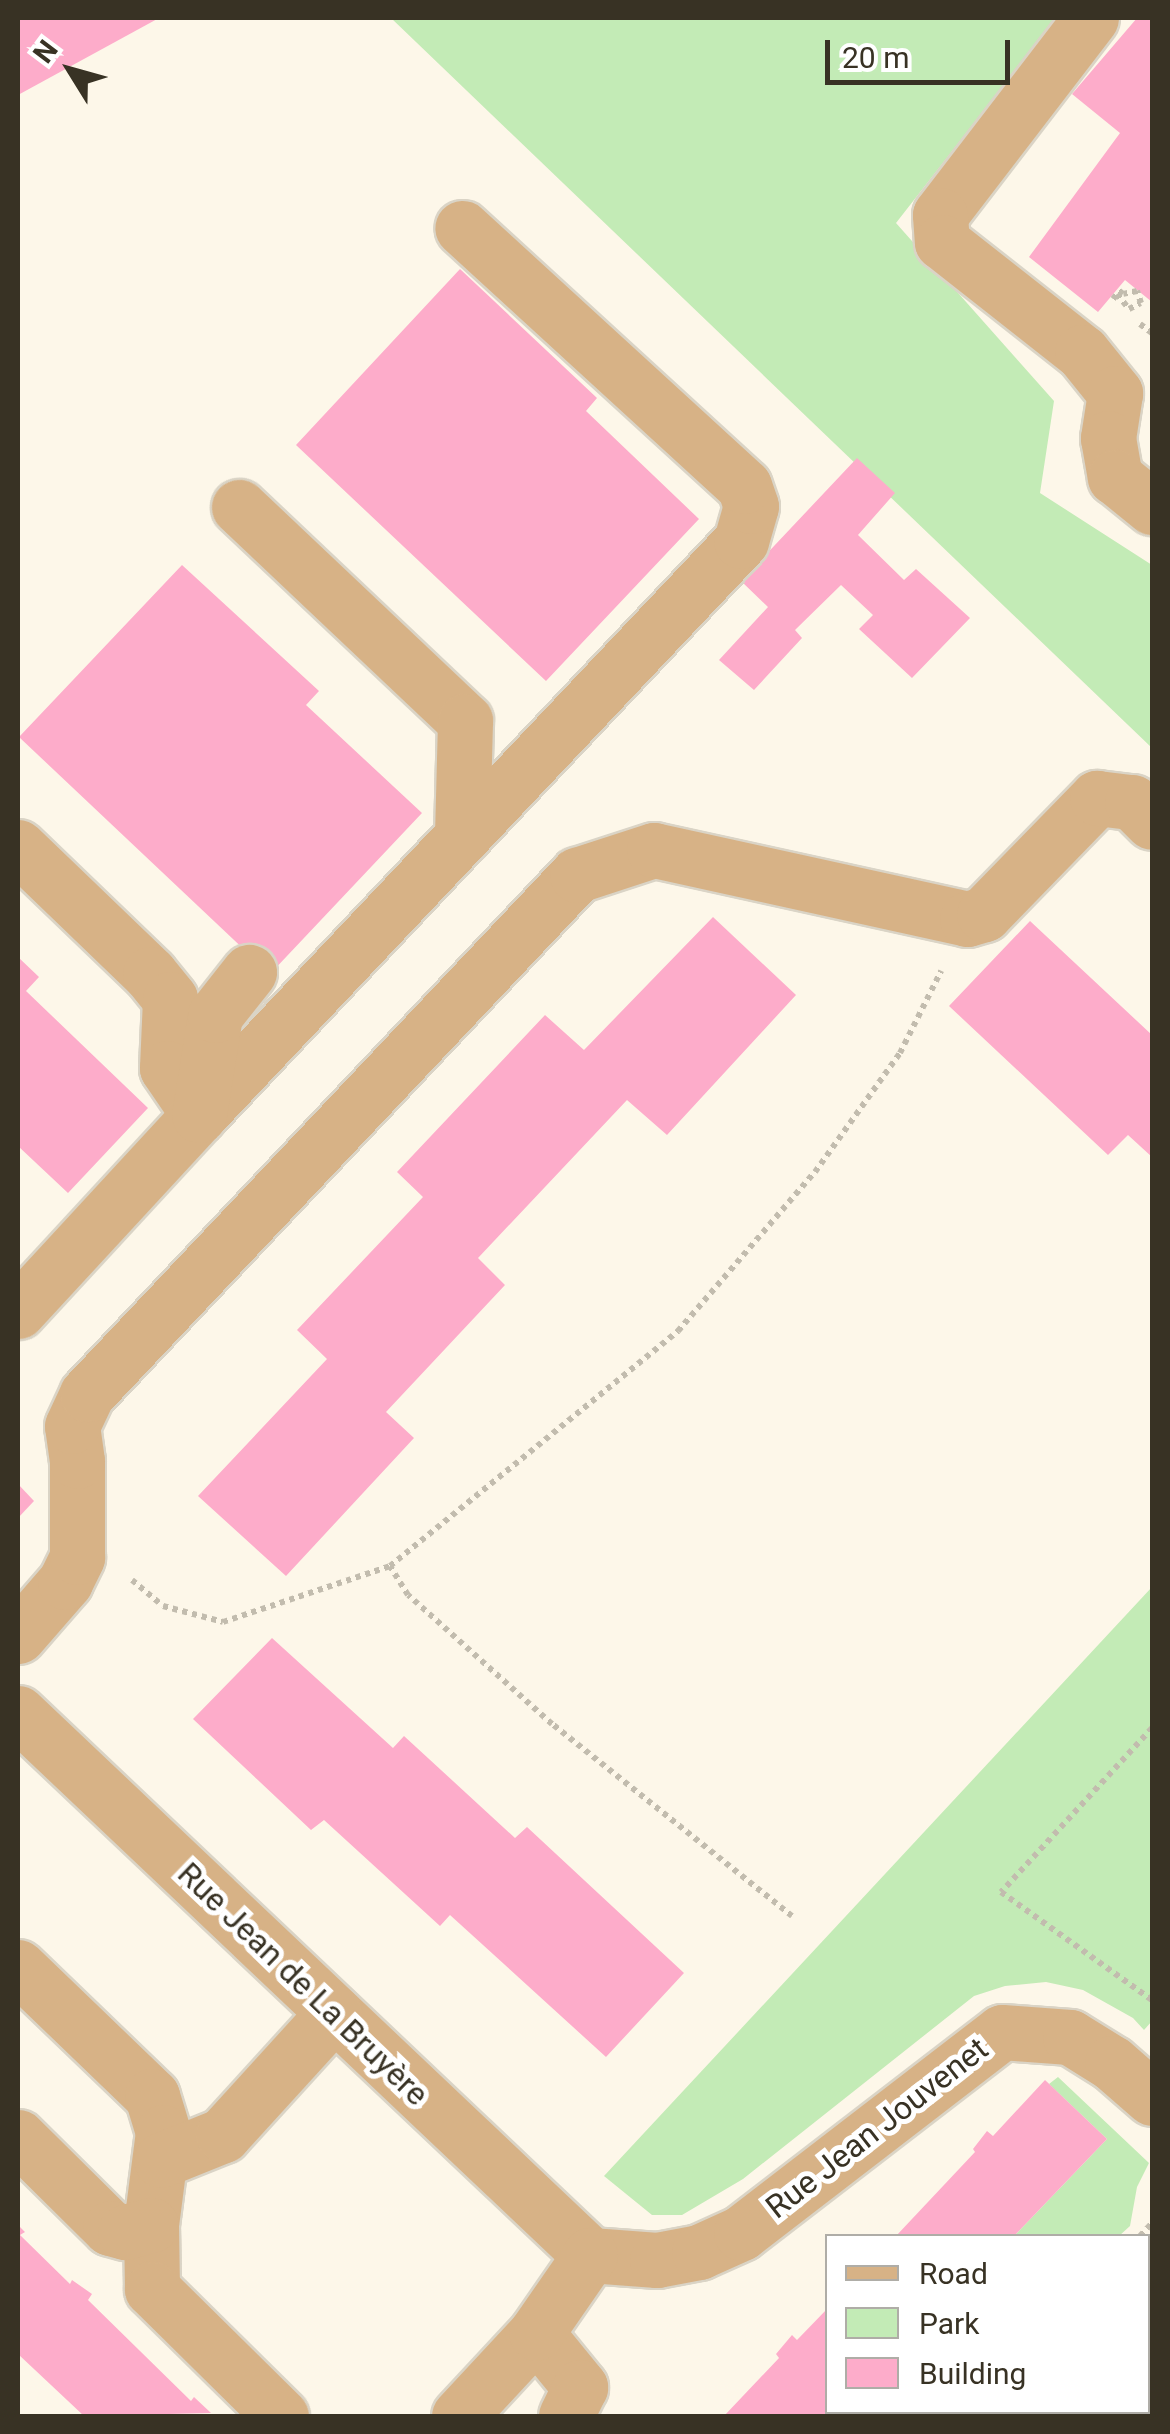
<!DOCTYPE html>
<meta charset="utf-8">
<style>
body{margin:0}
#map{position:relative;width:1170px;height:2434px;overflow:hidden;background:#fdf7e9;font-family:Roboto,sans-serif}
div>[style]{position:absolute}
.green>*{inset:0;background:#c3ebb6}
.building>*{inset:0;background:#fdacca}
.path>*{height:6px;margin-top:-3px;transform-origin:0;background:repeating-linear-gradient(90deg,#c2bcae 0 5px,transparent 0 10px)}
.roads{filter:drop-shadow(2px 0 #dad4c6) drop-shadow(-2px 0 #dad4c6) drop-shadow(0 2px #dad4c6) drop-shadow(0 -2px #dad4c6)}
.minor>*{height:55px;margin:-27.5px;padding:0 27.5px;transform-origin:27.5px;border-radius:27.5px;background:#d7b286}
span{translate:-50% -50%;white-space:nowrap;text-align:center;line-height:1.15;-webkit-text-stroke:10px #fff;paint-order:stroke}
.street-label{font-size:32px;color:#383224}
.frame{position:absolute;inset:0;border:20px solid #383224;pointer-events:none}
.legend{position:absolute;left:825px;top:2234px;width:325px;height:180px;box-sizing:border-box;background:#fff;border:2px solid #afada7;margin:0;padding:12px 18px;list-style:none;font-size:30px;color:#383224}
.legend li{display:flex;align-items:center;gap:20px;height:50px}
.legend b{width:50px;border:2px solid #afada7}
.north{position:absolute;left:20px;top:20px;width:100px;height:100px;-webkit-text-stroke:8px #fff;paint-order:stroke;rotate:307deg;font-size:28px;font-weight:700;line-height:40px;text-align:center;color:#383224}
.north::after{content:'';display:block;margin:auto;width:35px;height:45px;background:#383224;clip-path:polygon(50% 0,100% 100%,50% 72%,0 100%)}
.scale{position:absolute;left:825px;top:40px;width:185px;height:45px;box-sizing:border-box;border:5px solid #383224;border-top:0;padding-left:12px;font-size:30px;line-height:35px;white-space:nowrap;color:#383224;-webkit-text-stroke:8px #fff;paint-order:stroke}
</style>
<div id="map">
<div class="green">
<i style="clip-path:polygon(391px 18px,1056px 18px,896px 223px,1054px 401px,1040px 493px,1152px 565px,1152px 748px)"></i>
<i style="clip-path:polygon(1152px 1587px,1152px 2021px,1144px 2030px,1133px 2018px,1083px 1990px,1046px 1982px,1005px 1986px,974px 1996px,743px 2179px,682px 2215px,652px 2215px,604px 2176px)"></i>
<i style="clip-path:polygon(1058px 2077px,1149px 2163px,1137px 2187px,1130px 2226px,1119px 2236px,1014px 2236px,1107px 2139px,1049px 2084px)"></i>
<i style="clip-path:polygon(847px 2412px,1114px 2412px,1115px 2416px,843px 2416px)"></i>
</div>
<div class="building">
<i style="clip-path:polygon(18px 18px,159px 18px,18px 95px)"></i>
<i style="clip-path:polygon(1137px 18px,1152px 18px,1152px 302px,1125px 280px,1098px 312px,1029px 257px,1120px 133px,1072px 94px)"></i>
<i style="clip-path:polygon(460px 269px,597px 398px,586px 411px,699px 519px,546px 681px,296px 445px)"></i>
<i style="clip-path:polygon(857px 458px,895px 493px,858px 535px,904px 580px,916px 569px,970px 618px,912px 678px,859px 629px,873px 615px,841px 585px,795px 630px,802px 638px,754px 690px,719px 660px,768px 607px,741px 581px)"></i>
<i style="clip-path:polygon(182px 565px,319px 691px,306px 705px,422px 813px,270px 974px,19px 737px)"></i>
<i style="clip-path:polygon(713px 917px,796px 995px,667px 1135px,627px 1100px,478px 1258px,505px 1285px,386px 1412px,414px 1438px,286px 1576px,198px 1496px,327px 1359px,297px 1330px,423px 1197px,397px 1172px,545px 1015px,584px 1050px)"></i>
<i style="clip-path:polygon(1030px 921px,1152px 1035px,1152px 1157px,1128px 1135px,1108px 1155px,949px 1006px)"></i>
<i style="clip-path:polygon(18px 957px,39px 977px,26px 991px,148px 1108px,68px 1193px,18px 1146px)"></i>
<i style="clip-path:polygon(18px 1484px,34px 1501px,18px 1518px)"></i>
<i style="clip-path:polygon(272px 1638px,393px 1748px,404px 1736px,515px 1838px,527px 1827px,684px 1973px,606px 2057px,450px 1915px,440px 1926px,324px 1820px,311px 1830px,193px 1719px)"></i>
<i style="clip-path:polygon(1045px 2080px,1107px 2139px,1014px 2236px,896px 2236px,975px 2152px,973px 2149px,987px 2131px,993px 2136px)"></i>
<i style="clip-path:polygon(20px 2227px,25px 2232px,20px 2235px,70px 2284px,72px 2280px,92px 2294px,88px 2300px,191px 2401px,194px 2397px,211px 2413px,84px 2416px,18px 2354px)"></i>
<i style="clip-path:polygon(828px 2308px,828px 2412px,847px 2412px,843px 2416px,724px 2416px,779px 2358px,776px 2354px,792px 2335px,797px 2340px)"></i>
</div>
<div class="path">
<i style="left:1113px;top:299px;width:6px;rotate:-51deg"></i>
<i style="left:1117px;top:294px;width:19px;rotate:51deg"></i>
<i style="left:1129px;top:309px;width:13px;rotate:-27deg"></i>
<i style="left:1141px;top:303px;width:13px;rotate:-108deg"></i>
<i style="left:1137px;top:291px;width:14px;rotate:168deg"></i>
<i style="left:1123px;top:294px;width:8px;rotate:-140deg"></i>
<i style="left:1140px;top:324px;width:15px;rotate:37deg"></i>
<i style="left:132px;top:1580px;width:40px;rotate:40deg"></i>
<i style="left:163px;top:1606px;width:62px;rotate:14.9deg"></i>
<i style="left:223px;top:1622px;width:176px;rotate:-18.5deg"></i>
<i style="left:1152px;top:1728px;width:223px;rotate:132.6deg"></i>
<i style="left:1001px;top:1892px;width:186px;rotate:35.6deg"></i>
<i style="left:792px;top:1916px;width:307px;rotate:-141.3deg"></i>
<i style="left:552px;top:1724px;width:193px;rotate:-138.1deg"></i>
<i style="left:408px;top:1595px;width:34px;rotate:-122deg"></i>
<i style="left:390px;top:1566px;width:372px;rotate:-39.2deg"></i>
<i style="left:678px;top:1331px;width:210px;rotate:-49.3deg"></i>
<i style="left:815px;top:1172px;width:146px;rotate:-54.5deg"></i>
<i style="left:900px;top:1053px;width:92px;rotate:-63.4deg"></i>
<i style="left:1140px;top:2236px;width:18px;rotate:-47deg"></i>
<i style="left:1124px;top:2412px;width:4px;rotate:90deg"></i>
</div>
<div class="roads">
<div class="minor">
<i style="left:1091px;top:18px;width:248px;rotate:127.5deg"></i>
<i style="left:940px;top:215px;width:27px;rotate:86deg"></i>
<i style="left:942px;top:242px;width:178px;rotate:38.2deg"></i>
<i style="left:1082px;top:352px;width:53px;rotate:51.2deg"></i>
<i style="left:1115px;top:393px;width:46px;rotate:98.8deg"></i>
<i style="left:1108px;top:438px;width:40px;rotate:80deg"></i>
<i style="left:1115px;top:477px;width:48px;rotate:39deg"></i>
<i style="left:239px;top:507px;width:311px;rotate:43.4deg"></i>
<i style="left:465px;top:721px;width:115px;rotate:91.5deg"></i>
<i style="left:18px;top:847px;width:183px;rotate:43.9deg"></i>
<i style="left:150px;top:974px;width:32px;rotate:51deg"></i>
<i style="left:170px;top:999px;width:69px;rotate:92.5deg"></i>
<i style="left:167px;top:1068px;width:57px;rotate:55.8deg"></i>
<i style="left:199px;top:1115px;width:789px;rotate:-46.64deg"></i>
<i style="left:741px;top:541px;width:36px;rotate:-74deg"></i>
<i style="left:751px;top:506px;width:21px;rotate:-109deg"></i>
<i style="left:744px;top:486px;width:382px;rotate:-137.5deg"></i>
<i style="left:18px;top:1311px;width:267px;rotate:-47.3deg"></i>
<i style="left:199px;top:1115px;width:101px;rotate:-80.9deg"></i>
<i style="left:215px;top:1015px;width:55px;rotate:-51.7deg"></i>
<i style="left:18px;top:1636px;width:72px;rotate:-49deg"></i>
<i style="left:65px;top:1582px;width:28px;rotate:-64deg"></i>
<i style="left:77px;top:1557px;width:96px;rotate:-90deg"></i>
<i style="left:77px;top:1461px;width:35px;rotate:-98deg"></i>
<i style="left:72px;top:1426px;width:35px;rotate:-65deg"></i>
<i style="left:87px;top:1394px;width:714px;rotate:-46.65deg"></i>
<i style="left:577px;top:875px;width:81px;rotate:-18deg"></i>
<i style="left:654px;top:850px;width:321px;rotate:12.4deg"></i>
<i style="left:967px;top:919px;width:18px;rotate:-16deg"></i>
<i style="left:984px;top:914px;width:162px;rotate:-45.8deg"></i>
<i style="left:1097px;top:798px;width:35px;rotate:7deg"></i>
<i style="left:1132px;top:802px;width:28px;rotate:45deg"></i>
<i style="left:18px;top:1713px;width:788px;rotate:43.46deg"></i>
<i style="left:18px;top:1967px;width:186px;rotate:43.9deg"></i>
<i style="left:152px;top:2096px;width:38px;rotate:73deg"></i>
<i style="left:163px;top:2132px;width:94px;rotate:97.4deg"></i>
<i style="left:151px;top:2225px;width:64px;rotate:89.1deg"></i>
<i style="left:152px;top:2289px;width:181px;rotate:44.6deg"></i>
<i style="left:18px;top:2137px;width:129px;rotate:44.7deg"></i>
<i style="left:110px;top:2228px;width:16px;rotate:15deg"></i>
<i style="left:125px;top:2232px;width:27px;rotate:-15deg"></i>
<i style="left:161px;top:2160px;width:67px;rotate:-22deg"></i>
<i style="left:223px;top:2135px;width:165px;rotate:-47.7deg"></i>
<i style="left:590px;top:2255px;width:67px;rotate:4.3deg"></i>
<i style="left:657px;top:2260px;width:43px;rotate:-10.8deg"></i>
<i style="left:699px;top:2252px;width:46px;rotate:-24.3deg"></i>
<i style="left:741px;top:2233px;width:329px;rotate:-37.6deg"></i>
<i style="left:1002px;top:2032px;width:68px;rotate:4.2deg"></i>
<i style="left:1070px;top:2037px;width:49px;rotate:31.8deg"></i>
<i style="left:1112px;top:2063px;width:53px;rotate:41.2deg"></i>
<i style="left:536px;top:2333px;width:70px;rotate:50.8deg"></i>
<i style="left:580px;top:2387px;width:32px;rotate:116deg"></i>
<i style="left:459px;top:2416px;width:113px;rotate:-47.1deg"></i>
<i style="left:536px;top:2333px;width:95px;rotate:-55.3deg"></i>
</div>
</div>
<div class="street-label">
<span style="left:303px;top:1984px;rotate:44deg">Rue Jean de La Bruyère</span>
<span style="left:877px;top:2128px;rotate:-38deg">Rue Jean Jouvenet</span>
</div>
<div class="frame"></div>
<ul class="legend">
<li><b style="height:12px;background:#d7b286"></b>Road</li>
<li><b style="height:28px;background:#c3ebb6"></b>Park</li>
<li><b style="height:28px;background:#fdacca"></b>Building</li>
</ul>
<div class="north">N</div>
<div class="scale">20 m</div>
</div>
